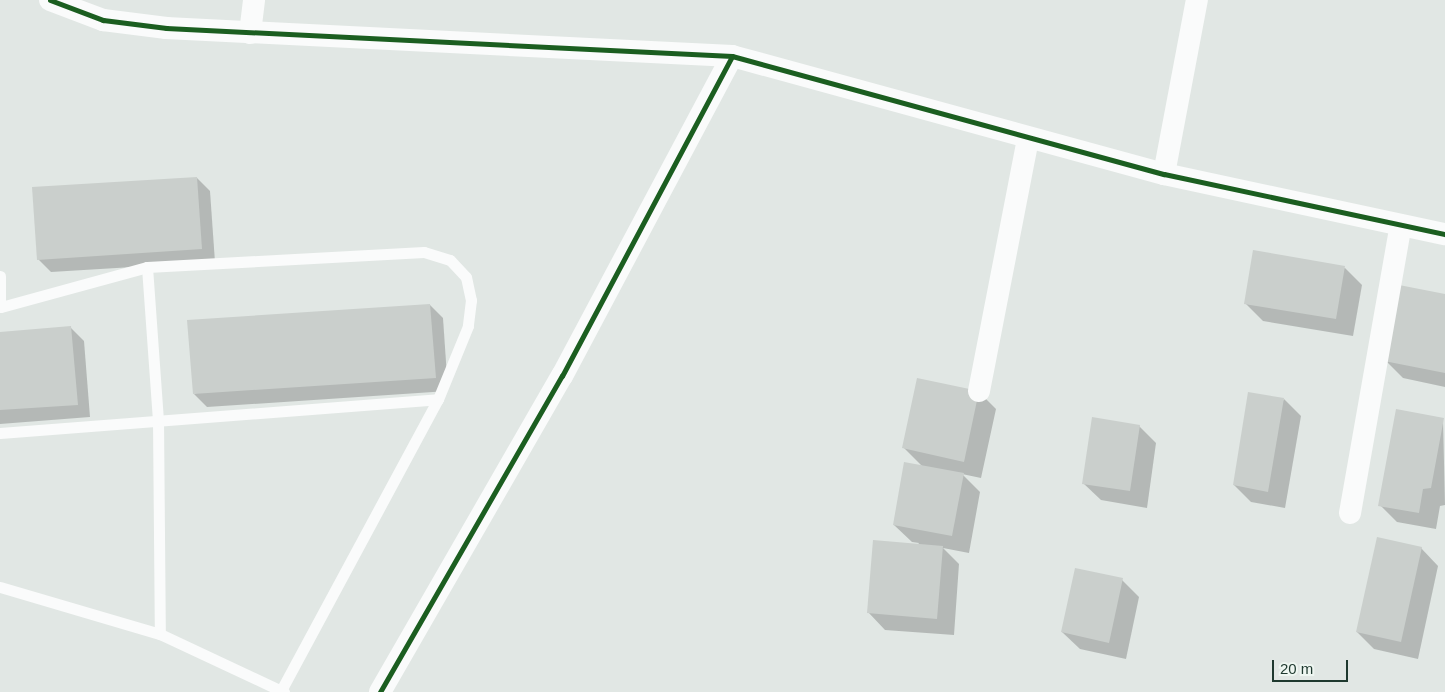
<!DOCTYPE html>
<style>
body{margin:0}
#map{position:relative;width:1445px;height:692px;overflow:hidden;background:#e1e7e4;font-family:Arial,sans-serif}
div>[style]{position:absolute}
.shadow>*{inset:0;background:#0003}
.building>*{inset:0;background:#cacfcc}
.lane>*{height:11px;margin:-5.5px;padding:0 5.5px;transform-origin:5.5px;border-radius:5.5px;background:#fafbfb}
.street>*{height:22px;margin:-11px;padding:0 11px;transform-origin:11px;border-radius:11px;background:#fafbfb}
.cycleway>*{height:5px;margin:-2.5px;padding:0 2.5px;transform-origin:2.5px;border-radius:2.5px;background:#1b5e20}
span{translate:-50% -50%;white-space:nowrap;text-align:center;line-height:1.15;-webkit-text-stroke:5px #eef6f1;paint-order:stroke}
.scale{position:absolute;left:1272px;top:660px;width:76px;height:22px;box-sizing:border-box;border:2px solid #1f392f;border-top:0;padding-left:6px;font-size:15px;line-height:18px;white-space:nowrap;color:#1f392f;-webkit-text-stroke:4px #eef6f1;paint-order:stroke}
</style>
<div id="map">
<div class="shadow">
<i style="clip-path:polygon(197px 178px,210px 191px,215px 262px,51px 272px,38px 259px)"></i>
<i style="clip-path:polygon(1345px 268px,1362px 285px,1353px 336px,1263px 321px,1245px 303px)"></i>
<i style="clip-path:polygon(1445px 295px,1445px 387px,1403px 378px,1386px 361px)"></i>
<i style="clip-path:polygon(430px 305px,443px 318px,448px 391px,207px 407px,194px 394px)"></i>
<i style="clip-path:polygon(71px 328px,84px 341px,90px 417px,0 424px,0 333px)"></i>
<i style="clip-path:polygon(979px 392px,996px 409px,981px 478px,962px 474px,980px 492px,969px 553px,943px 548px,959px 564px,954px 635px,885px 630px,868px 612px,919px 543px,912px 542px,894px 525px,923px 467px,904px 448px)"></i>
<i style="clip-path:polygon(1284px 399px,1301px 416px,1285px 508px,1251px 502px,1234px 485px)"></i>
<i style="clip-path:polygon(1443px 419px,1445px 505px,1440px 506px,1436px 529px,1397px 522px,1380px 505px)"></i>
<i style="clip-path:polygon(1139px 426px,1156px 443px,1147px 508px,1101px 500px,1083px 483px)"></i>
<i style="clip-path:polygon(1421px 548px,1438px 566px,1418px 659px,1374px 649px,1357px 632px)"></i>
<i style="clip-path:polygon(1122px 580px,1139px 597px,1126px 659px,1080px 649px,1062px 632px)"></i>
</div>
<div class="building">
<i style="clip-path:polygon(197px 177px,202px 249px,37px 260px,32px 187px)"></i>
<i style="clip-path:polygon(1253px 250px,1345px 266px,1336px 319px,1244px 304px)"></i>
<i style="clip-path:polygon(1399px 285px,1445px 294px,1445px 373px,1384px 361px)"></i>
<i style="clip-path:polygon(430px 304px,436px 378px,193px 394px,187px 320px)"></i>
<i style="clip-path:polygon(71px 326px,78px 405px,0 410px,0 332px)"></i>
<i style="clip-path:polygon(917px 378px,979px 391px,964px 462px,902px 448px)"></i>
<i style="clip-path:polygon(1248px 392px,1284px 398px,1268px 492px,1233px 485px)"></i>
<i style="clip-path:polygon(1396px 409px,1444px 418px,1431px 488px,1423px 489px,1419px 513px,1378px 506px)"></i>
<i style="clip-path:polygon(1092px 417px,1140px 425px,1130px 491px,1082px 484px)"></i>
<i style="clip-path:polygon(904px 462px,964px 473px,952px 536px,893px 525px)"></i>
<i style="clip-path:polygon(1377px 537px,1422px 547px,1401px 642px,1356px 632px)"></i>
<i style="clip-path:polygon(873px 540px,943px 546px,937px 619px,867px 613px)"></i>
<i style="clip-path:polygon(1075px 568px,1123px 578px,1109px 643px,1061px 632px)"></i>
</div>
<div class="lane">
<i style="left:147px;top:267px;width:153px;rotate:85.9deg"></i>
<i style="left:158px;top:420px;width:214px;rotate:89.5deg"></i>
<i style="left:0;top:276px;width:31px;rotate:90deg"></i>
<i style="left:1px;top:307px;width:151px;rotate:-15.3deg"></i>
<i style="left:147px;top:267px;width:277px;rotate:-3.1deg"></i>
<i style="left:424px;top:252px;width:27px;rotate:17deg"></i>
<i style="left:450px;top:260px;width:23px;rotate:47deg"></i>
<i style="left:466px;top:277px;width:24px;rotate:78deg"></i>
<i style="left:471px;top:300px;width:26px;rotate:97deg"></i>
<i style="left:468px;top:326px;width:79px;rotate:112.3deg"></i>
<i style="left:438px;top:399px;width:331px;rotate:118.3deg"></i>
<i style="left:0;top:433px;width:439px;rotate:-4.4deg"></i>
<i style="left:0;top:587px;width:167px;rotate:16.4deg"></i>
<i style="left:160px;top:634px;width:137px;rotate:25.1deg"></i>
</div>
<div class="street">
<i style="left:50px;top:0;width:57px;rotate:20.7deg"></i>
<i style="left:103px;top:20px;width:64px;rotate:7.2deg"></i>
<i style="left:166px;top:28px;width:567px;rotate:2.83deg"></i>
<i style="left:732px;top:56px;width:448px;rotate:15.3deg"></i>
<i style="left:1164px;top:174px;width:287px;rotate:12.1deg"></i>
<i style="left:250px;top:33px;width:33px;rotate:-83deg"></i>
<i style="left:1164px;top:174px;width:177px;rotate:-79.3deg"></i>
<i style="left:979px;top:391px;width:256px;rotate:-79deg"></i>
<i style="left:1350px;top:513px;width:292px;rotate:-80deg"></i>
<i style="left:380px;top:692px;width:365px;rotate:-60.1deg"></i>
<i style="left:562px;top:376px;width:362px;rotate:-62deg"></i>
</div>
<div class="cycleway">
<i style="left:50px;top:0;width:57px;rotate:20.7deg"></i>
<i style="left:103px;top:20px;width:64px;rotate:7.2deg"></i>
<i style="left:166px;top:28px;width:567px;rotate:2.83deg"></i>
<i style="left:732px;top:56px;width:448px;rotate:15.3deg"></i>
<i style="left:1164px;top:174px;width:287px;rotate:12.1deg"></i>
<i style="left:380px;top:692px;width:365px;rotate:-60.1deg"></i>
<i style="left:562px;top:376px;width:362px;rotate:-62deg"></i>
</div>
<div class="scale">20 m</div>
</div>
